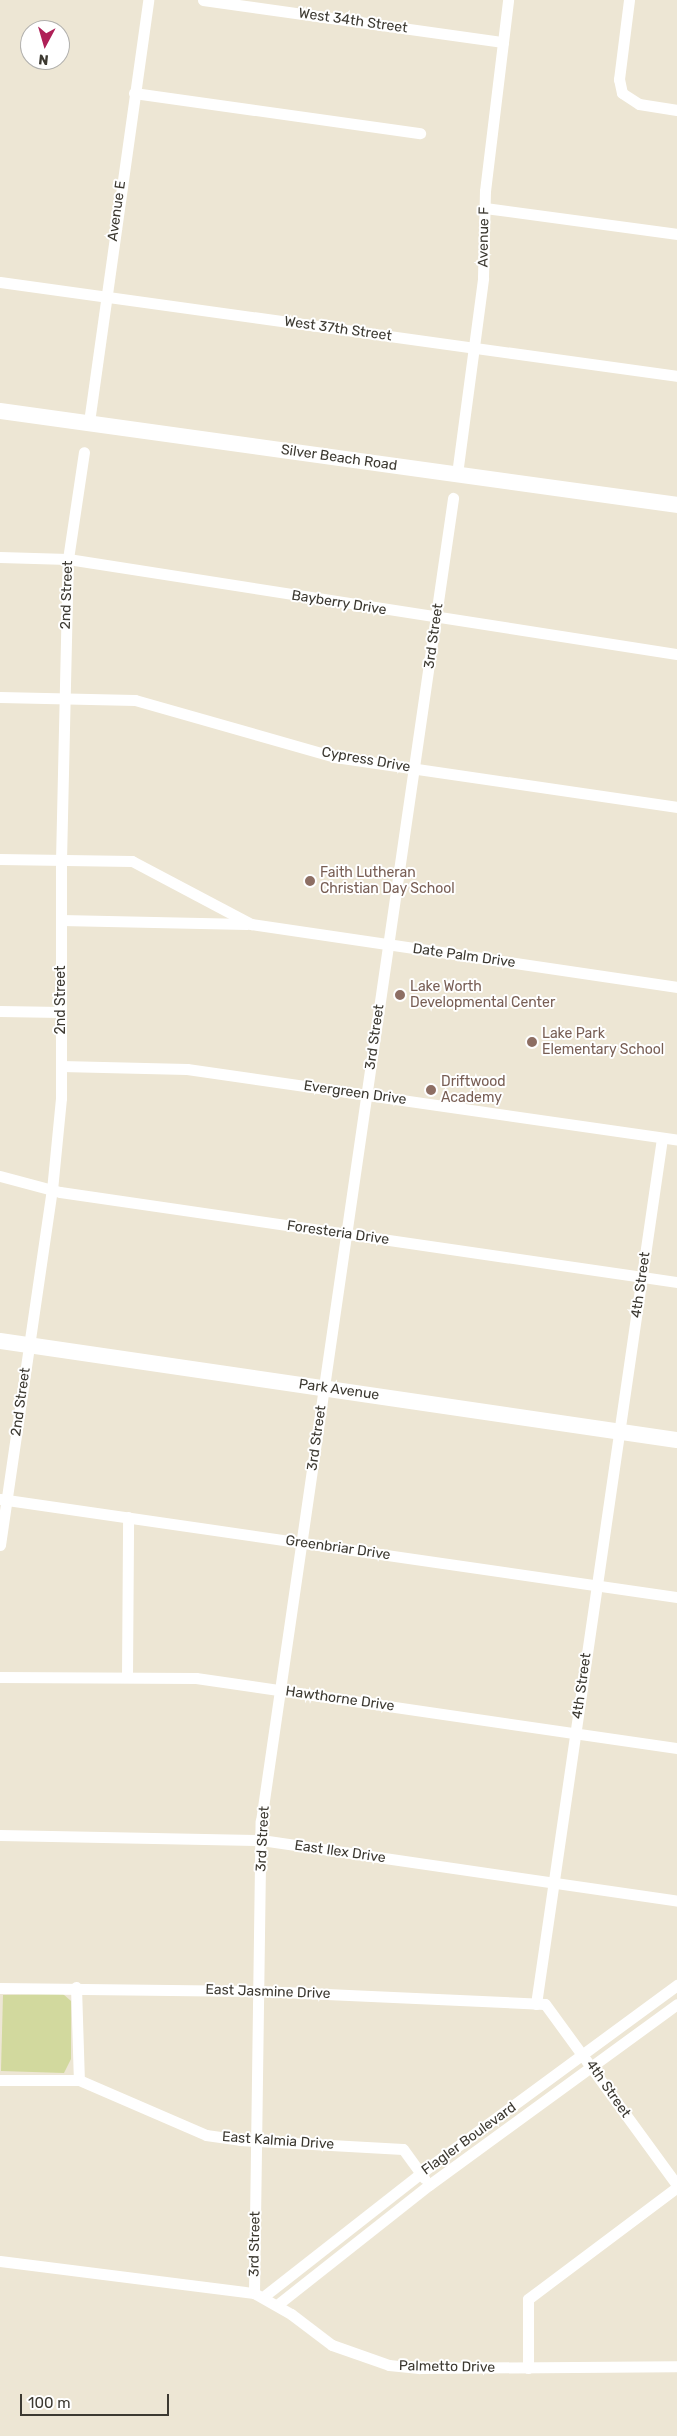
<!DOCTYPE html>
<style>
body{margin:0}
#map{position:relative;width:677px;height:2436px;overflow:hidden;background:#ede6d4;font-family:Rubik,sans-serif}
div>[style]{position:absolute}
.green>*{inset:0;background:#d2d99e}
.street>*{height:11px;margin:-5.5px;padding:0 5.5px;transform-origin:5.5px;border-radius:5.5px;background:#fff}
.secondary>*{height:16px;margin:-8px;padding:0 8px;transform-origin:8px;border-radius:8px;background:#fff}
.dots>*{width:14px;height:14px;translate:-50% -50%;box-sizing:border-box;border:2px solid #fff;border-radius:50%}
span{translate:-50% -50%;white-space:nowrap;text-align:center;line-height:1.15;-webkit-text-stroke:4px #fff;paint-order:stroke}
.street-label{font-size:14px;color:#3c3931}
.education-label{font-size:14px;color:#785e54}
.left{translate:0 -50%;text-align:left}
.north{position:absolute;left:20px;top:20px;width:50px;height:50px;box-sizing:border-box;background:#fff;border:1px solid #b1b0ad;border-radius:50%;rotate:186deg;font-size:14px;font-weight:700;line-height:20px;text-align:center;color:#3c3931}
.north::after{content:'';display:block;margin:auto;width:18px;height:22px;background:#af2057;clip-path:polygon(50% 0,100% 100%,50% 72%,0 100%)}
.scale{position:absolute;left:20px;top:2394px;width:149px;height:22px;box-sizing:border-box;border:2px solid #3c3931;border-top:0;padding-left:6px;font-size:15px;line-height:18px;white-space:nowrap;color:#3c3931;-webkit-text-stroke:4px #fff;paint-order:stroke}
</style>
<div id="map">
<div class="green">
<i style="clip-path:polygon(63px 1994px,71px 2001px,71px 2059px,64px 2073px,1px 2071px,3px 1995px)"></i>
</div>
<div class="street">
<i style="left:203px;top:0;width:303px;rotate:8deg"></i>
<i style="left:629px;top:0;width:80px;rotate:97.2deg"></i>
<i style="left:619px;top:79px;width:14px;rotate:78deg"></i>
<i style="left:622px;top:93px;width:20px;rotate:33deg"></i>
<i style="left:639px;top:104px;width:38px;rotate:9deg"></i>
<i style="left:134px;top:93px;width:289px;rotate:8deg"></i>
<i style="left:485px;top:208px;width:194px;rotate:7.7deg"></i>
<i style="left:0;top:282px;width:683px;rotate:7.9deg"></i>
<i style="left:89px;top:422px;width:426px;rotate:-82deg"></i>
<i style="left:457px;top:474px;width:198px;rotate:-82.4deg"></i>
<i style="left:483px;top:278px;width:87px;rotate:-88.7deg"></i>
<i style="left:485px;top:191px;width:192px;rotate:-83.1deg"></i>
<i style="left:0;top:557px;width:68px;rotate:1.7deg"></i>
<i style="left:68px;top:559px;width:616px;rotate:8.87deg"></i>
<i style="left:0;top:697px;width:135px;rotate:1.3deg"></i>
<i style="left:135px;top:700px;width:208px;rotate:15.9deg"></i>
<i style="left:335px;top:757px;width:346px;rotate:8.3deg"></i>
<i style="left:0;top:859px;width:132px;rotate:0.9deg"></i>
<i style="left:132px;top:861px;width:135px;rotate:27.9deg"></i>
<i style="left:251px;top:924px;width:431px;rotate:8.4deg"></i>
<i style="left:61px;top:920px;width:186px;rotate:1.2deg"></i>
<i style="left:0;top:1011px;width:61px;rotate:0.9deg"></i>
<i style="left:61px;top:1066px;width:126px;rotate:1.4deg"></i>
<i style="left:187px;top:1069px;width:495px;rotate:8.2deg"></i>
<i style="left:0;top:1176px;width:62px;rotate:14.9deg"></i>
<i style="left:60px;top:1192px;width:624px;rotate:8.3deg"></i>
<i style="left:0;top:1499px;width:684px;rotate:8.24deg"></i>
<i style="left:0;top:1545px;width:359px;rotate:-81.7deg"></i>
<i style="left:52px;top:1190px;width:92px;rotate:-84.4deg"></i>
<i style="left:61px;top:1098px;width:237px;rotate:-90deg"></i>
<i style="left:61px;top:861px;width:302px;rotate:-88.7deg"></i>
<i style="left:68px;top:559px;width:108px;rotate:-81.5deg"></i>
<i style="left:0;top:1677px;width:196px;rotate:0.3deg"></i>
<i style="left:196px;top:1678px;width:486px;rotate:8.3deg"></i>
<i style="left:127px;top:1677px;width:160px;rotate:-89.6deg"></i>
<i style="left:0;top:1835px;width:261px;rotate:1.1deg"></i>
<i style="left:261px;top:1840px;width:420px;rotate:8.3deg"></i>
<i style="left:76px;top:1987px;width:93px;rotate:88.2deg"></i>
<i style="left:0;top:1988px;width:260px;rotate:0.7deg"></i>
<i style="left:260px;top:1991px;width:285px;rotate:2.6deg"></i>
<i style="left:545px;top:2004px;width:224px;rotate:53.9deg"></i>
<i style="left:536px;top:2004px;width:875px;rotate:-81.72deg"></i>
<i style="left:0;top:2080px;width:79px"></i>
<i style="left:79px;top:2080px;width:138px;rotate:23.4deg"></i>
<i style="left:206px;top:2135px;width:34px;rotate:8deg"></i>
<i style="left:240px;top:2140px;width:163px;rotate:3.2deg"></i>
<i style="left:403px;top:2149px;width:36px;rotate:54deg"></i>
<i style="left:0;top:2261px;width:256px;rotate:7.2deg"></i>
<i style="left:254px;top:2293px;width:43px;rotate:29.6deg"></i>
<i style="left:291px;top:2314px;width:51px;rotate:37.1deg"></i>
<i style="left:332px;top:2345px;width:60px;rotate:19.3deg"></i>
<i style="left:389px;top:2365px;width:30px;rotate:6deg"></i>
<i style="left:419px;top:2368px;width:258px;rotate:-0.4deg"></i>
<i style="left:254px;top:2293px;width:472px;rotate:-89.2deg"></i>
<i style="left:261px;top:1821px;width:1337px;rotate:-81.74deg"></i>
<i style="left:263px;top:2297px;width:201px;rotate:-38.1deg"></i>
<i style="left:421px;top:2173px;width:318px;rotate:-36.3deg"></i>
<i style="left:277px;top:2305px;width:194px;rotate:-38.3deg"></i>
<i style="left:429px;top:2185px;width:307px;rotate:-36.1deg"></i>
<i style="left:528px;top:2368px;width:69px;rotate:-90deg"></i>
<i style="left:528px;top:2299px;width:186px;rotate:-36.9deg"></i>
</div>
<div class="secondary">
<i style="left:0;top:411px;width:683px;rotate:7.9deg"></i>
<i style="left:0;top:1341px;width:684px;rotate:8.32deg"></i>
</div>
<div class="dots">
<i style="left:310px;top:881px;background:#8d6e63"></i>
<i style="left:400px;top:995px;background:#8d6e63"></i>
<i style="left:532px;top:1042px;background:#8d6e63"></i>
<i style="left:431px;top:1090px;background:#8d6e63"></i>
</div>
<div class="street-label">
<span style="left:353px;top:21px;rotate:8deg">West 34th Street</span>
<span style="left:117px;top:211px;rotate:-82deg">Avenue E</span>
<span style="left:484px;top:237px;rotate:-89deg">Avenue F</span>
<span style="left:338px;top:329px;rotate:8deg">West 37th Street</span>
<span style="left:339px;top:458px;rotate:8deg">Silver Beach Road</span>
<span style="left:67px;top:595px;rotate:-88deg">2nd Street</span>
<span style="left:339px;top:603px;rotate:9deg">Bayberry Drive</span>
<span style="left:434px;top:636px;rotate:-82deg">3rd Street</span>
<span style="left:366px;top:760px;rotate:10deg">Cypress Drive</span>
<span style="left:464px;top:956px;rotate:8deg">Date Palm Drive</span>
<span style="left:61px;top:1000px;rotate:-90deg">2nd Street</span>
<span style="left:375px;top:1037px;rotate:-82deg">3rd Street</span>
<span style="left:355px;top:1093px;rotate:8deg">Evergreen Drive</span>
<span style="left:338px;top:1233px;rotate:8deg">Foresteria Drive</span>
<span style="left:641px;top:1285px;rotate:-82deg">4th Street</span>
<span style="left:339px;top:1390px;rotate:8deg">Park Avenue</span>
<span style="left:21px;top:1402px;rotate:-82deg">2nd Street</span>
<span style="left:317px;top:1438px;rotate:-82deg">3rd Street</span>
<span style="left:338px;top:1548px;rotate:8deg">Greenbriar Drive</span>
<span style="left:582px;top:1686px;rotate:-82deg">4th Street</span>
<span style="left:340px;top:1699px;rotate:8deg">Hawthorne Drive</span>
<span style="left:263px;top:1839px;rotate:-87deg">3rd Street</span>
<span style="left:340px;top:1852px;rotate:8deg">East Ilex Drive</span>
<span style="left:268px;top:1992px;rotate:2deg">East Jasmine Drive</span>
<span style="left:608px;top:2089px;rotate:55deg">4th Street</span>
<span style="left:469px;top:2139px;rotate:-36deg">Flagler Boulevard</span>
<span style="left:278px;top:2141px;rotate:4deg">East Kalmia Drive</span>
<span style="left:255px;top:2244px;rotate:-89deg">3rd Street</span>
<span style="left:447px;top:2367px;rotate:1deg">Palmetto Drive</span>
</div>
<div class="education-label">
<span class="left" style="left:320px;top:881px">Faith Lutheran<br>Christian Day School</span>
<span class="left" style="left:410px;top:995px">Lake Worth<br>Developmental Center</span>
<span class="left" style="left:542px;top:1042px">Lake Park<br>Elementary School</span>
<span class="left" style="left:441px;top:1090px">Driftwood<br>Academy</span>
</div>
<div class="north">N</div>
<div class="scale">100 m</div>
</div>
